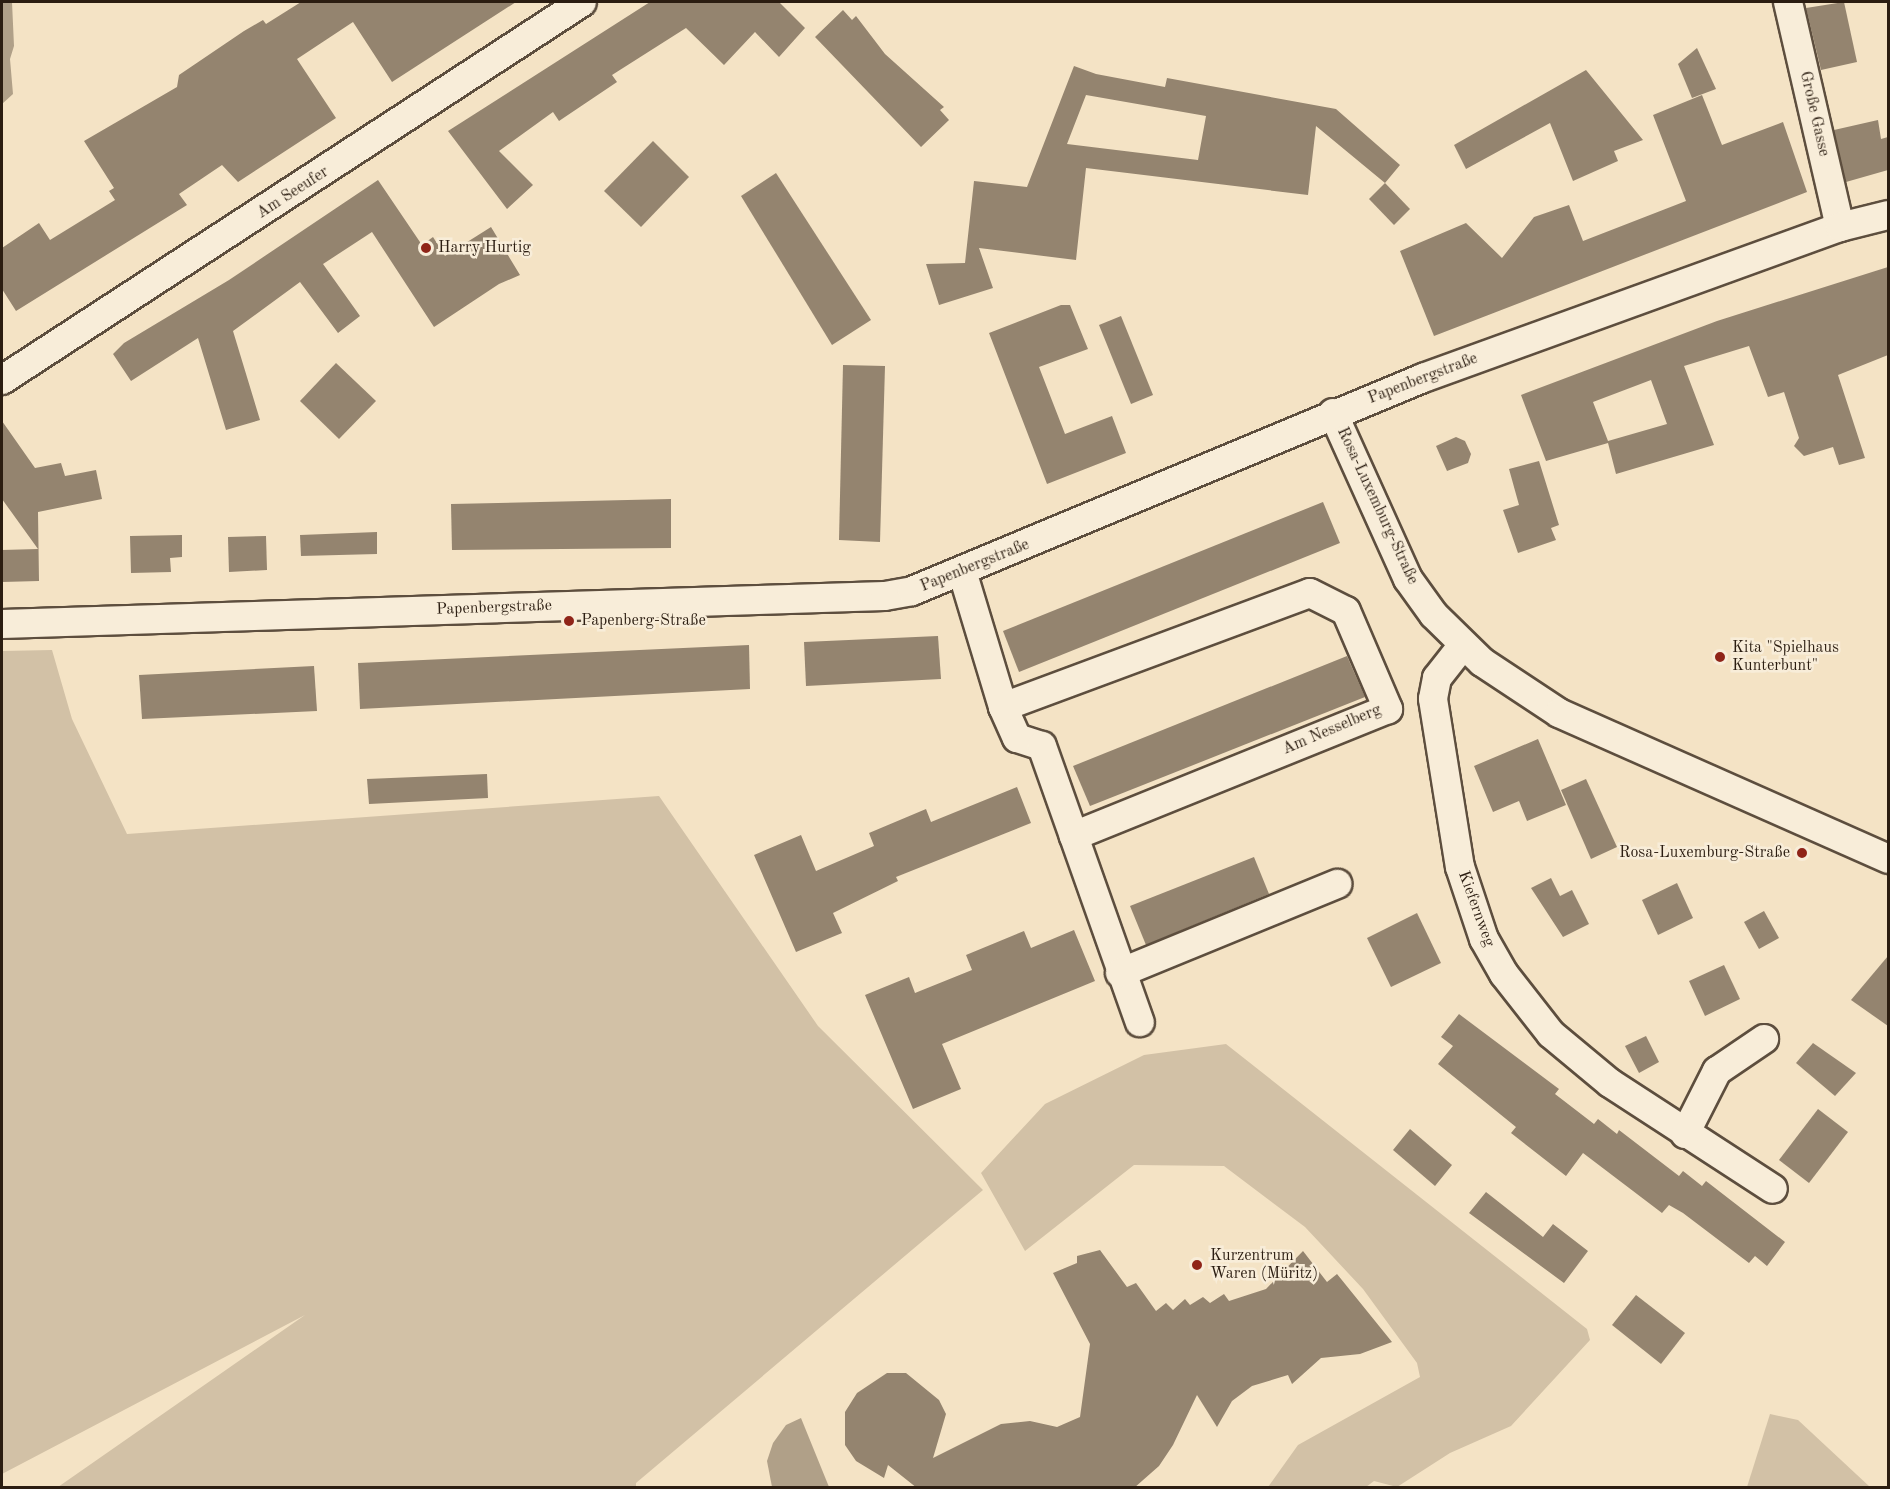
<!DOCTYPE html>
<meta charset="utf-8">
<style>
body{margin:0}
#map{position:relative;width:1890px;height:1489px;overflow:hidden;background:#f4e3c5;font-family:"Old Standard TT",serif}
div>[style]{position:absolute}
.green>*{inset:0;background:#d2c1a6}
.water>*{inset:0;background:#b0a088}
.building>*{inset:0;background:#94846f}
.roads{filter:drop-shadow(2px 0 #5d4e3e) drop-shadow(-2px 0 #5d4e3e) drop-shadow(0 2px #5d4e3e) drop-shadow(0 -2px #5d4e3e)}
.minor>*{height:28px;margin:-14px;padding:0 14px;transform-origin:14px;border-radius:14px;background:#f8edd9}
.dots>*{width:16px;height:16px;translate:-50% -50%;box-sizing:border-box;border:3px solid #f8edd9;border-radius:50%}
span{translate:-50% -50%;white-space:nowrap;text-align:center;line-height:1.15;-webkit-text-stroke:5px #f8edd9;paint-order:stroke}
.street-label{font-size:16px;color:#2b1d11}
.poi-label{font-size:16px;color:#2b1d11}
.left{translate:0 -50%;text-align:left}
.right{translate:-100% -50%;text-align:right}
.frame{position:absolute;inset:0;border:3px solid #2b1d11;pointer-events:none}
</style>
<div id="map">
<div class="green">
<i style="clip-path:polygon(52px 650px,72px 719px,127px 834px,659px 796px,818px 1026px,983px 1190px,636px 1483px,636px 1487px,58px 1487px,305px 1315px,2px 1474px,2px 651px)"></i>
<i style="clip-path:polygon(1226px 1044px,1587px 1329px,1590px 1340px,1511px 1426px,1450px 1453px,1397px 1487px,1374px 1481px,1366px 1487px,1268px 1487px,1298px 1445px,1420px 1377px,1417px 1363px,1363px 1289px,1305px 1227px,1224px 1166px,1134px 1165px,1025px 1251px,981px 1173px,1045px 1104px,1144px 1055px)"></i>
<i style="clip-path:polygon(1770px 1414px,1798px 1420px,1870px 1487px,1747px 1487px)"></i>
</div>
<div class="water">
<i style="clip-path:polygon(2px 2px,12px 2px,14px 46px,10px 59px,13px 94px,2px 104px)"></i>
<i style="clip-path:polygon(801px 1418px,829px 1487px,772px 1487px,767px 1461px,773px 1443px,786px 1425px)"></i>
</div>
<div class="building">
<i style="clip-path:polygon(301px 2px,516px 2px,392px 82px,353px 22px,297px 59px,336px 118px,238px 182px,222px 165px,179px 194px,187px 205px,16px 311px,2px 289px,2px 248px,39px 223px,50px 240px,115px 200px,109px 191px,114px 188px,84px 141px,177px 87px,179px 75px,244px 31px,263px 20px,266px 24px)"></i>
<i style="clip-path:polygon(650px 2px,779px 2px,805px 28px,779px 57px,755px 32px,724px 65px,686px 28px,612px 75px,617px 82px,559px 121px,553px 112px,499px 151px,533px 185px,507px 209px,448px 131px)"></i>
<i style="clip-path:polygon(1844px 2px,1857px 62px,1821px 70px,1806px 8px)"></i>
<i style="clip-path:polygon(843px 10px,852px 20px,856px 16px,885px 54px,944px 107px,940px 110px,949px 120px,921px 147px,815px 37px)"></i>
<i style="clip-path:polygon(1697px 48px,1716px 89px,1692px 98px,1678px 64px)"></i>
<i style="clip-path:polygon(evenodd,1074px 66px,1096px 74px,1165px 87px,1167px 78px,1336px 109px,1400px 165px,1385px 183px,1316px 126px,1308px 195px,1086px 168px,1076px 260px,979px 248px,993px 288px,939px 305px,926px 264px,965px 263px,974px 181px,1027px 187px,1074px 66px,1086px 95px,1206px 116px,1198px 160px,1067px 144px,1086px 95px)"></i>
<i style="clip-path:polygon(1586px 70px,1643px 140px,1614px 151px,1618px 161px,1573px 181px,1550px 123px,1466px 169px,1454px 145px)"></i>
<i style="clip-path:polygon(1702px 95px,1722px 145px,1783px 122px,1807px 192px,1434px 336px,1400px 251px,1466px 223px,1502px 258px,1534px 217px,1569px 205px,1583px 241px,1686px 201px,1653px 115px)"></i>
<i style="clip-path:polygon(1878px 120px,1881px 139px,1888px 137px,1888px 170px,1846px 182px,1834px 130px)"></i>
<i style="clip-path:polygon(653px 141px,689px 177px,641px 227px,604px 191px)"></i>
<i style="clip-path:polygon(776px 173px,871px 320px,832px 345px,741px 196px)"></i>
<i style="clip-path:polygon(378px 180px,422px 245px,433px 237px,445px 256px,491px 227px,520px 275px,499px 284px,434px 327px,372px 232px,323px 264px,360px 316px,338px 333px,300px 282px,233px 331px,260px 420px,226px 430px,198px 338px,131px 381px,113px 354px,124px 343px,229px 280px)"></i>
<i style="clip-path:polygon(1385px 183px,1410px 209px,1394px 225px,1369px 199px)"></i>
<i style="clip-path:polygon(evenodd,1888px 267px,1888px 355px,1838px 375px,1865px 458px,1839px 465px,1833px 447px,1804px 456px,1794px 446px,1799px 438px,1784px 392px,1768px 397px,1749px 346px,1684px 366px,1714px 445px,1616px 474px,1608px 443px,1546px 461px,1521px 395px,1717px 321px,1888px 267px,1651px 380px,1667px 424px,1608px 441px,1593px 402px,1651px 380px)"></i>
<i style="clip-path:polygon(1061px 305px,1070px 305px,1088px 349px,1039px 367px,1065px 434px,1112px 416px,1126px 453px,1047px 484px,989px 333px)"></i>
<i style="clip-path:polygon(1121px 316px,1153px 395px,1131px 404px,1099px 325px)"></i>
<i style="clip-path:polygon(336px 363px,376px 401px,339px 439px,300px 401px)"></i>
<i style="clip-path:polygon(843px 365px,885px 366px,880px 542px,839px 540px)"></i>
<i style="clip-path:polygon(2px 421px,35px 468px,61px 463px,65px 476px,96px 470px,102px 499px,38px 512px,39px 581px,2px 582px,2px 550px,38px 549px,2px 499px)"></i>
<i style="clip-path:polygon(1456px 437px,1465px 441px,1471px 454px,1468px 463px,1447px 471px,1436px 446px)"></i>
<i style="clip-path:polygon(1539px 461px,1559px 525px,1551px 528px,1556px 540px,1518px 553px,1503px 510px,1519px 505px,1509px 469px)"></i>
<i style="clip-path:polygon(671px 499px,671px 548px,452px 550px,451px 504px)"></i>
<i style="clip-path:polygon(1323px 502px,1340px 543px,1019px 672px,1003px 631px)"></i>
<i style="clip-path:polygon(377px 532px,377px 554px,301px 556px,300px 535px)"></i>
<i style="clip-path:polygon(182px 535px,182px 557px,170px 558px,171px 572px,131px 573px,130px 536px)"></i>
<i style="clip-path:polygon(266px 536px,267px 570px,229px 572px,228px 537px)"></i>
<i style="clip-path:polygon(938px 636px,941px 679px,806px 686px,804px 642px)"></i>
<i style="clip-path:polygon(749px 645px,750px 689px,360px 709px,358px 663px)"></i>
<i style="clip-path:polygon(1347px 656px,1365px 697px,1090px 806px,1073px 766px)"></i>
<i style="clip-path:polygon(314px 666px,317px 711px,142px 719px,139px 675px)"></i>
<i style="clip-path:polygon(1538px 739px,1566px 805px,1527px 821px,1519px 801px,1493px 812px,1474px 766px)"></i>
<i style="clip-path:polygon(487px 774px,488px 798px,369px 804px,367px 779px)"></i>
<i style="clip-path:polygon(1586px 779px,1617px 847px,1591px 859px,1561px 790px)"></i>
<i style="clip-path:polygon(1017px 787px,1031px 823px,896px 877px,898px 881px,833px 913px,842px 933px,796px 952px,754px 855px,801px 835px,816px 871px,874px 846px,869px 833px,926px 809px,931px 822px)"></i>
<i style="clip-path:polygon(1254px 857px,1269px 894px,1146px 945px,1130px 906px)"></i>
<i style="clip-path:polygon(1551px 878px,1560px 896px,1572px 890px,1589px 924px,1563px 937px,1531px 888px)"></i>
<i style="clip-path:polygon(1677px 883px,1693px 918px,1658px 935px,1642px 900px)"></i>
<i style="clip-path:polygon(1764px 911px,1779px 938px,1759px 949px,1744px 922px)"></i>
<i style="clip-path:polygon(1417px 913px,1441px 963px,1391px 987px,1367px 938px)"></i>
<i style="clip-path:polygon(1074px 930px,1095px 981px,942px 1044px,961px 1089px,913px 1109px,865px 995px,909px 977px,915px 993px,972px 970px,966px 955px,1024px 931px,1031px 948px)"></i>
<i style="clip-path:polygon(1888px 956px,1888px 1026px,1851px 1000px)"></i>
<i style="clip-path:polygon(1724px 965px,1740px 999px,1705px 1016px,1689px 981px)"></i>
<i style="clip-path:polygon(1459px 1014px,1559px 1089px,1555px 1094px,1594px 1124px,1598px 1119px,1617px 1134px,1619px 1130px,1679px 1176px,1683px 1171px,1702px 1186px,1706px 1181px,1785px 1242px,1767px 1266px,1755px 1256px,1749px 1263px,1683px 1213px,1669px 1205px,1662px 1213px,1583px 1153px,1566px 1176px,1511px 1133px,1516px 1127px,1438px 1064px,1453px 1046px,1441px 1037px)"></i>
<i style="clip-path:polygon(1646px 1036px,1659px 1062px,1639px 1073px,1625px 1046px)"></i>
<i style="clip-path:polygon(1813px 1043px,1856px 1073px,1835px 1096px,1796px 1063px)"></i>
<i style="clip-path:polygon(1818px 1109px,1848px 1132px,1809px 1183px,1779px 1160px)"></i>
<i style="clip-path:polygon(1410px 1129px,1452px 1165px,1435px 1186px,1393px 1150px)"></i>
<i style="clip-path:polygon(1486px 1192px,1543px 1237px,1553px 1224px,1588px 1251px,1564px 1283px,1469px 1213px)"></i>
<i style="clip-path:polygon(1100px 1250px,1127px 1287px,1136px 1283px,1156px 1311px,1166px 1303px,1173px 1310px,1185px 1299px,1190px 1305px,1203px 1297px,1210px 1303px,1224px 1294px,1229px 1301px,1266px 1289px,1303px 1251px,1327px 1282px,1337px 1274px,1392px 1342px,1360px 1354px,1321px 1358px,1292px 1384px,1288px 1375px,1252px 1386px,1232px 1401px,1217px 1427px,1197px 1395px,1173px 1445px,1159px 1466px,1134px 1488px,917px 1488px,888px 1465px,884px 1478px,856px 1461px,845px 1445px,845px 1412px,857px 1393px,887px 1373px,906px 1373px,939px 1400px,946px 1414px,933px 1458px,1001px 1424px,1030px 1421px,1057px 1427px,1080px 1417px,1090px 1344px,1053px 1273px,1077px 1263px,1077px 1256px)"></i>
<i style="clip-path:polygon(1636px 1295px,1685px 1333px,1661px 1364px,1612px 1325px)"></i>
</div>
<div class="roads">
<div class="minor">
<i style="left:1788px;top:2px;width:231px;rotate:77deg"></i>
<i style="left:2px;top:380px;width:692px;rotate:-33.09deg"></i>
<i style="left:1333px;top:413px;width:182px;rotate:65.7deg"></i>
<i style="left:1408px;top:579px;width:44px;rotate:54.2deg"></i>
<i style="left:1434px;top:615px;width:67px;rotate:44.4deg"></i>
<i style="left:1482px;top:662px;width:92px;rotate:33.5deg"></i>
<i style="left:1559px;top:713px;width:360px;rotate:23.9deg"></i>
<i style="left:962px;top:571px;width:142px;rotate:73.2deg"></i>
<i style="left:1003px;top:707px;width:34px;rotate:66deg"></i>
<i style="left:1017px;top:738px;width:26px;rotate:18deg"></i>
<i style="left:1042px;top:746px;width:293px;rotate:70.5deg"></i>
<i style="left:2px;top:624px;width:883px;rotate:-1.82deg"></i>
<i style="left:885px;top:596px;width:27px;rotate:-10deg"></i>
<i style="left:912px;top:591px;width:554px;rotate:-22.63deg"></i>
<i style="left:1423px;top:378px;width:443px;rotate:-19.9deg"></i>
<i style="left:1840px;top:227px;width:49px;rotate:-14deg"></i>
<i style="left:1463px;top:645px;width:42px;rotate:128.2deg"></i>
<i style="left:1437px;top:678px;width:21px;rotate:101deg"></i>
<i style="left:1433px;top:699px;width:170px;rotate:80.9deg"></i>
<i style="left:1460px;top:867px;width:76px;rotate:71.6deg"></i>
<i style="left:1484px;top:939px;width:40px;rotate:60.3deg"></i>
<i style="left:1504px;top:974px;width:76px;rotate:51.9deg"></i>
<i style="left:1551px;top:1034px;width:77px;rotate:39.7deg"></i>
<i style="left:1610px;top:1083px;width:194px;rotate:33deg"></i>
<i style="left:1003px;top:707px;width:327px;rotate:-20.4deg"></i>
<i style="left:1310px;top:593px;width:40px;rotate:26.6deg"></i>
<i style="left:1346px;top:611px;width:107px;rotate:66.8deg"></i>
<i style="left:1388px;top:709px;width:339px;rotate:158deg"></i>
<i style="left:1120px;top:973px;width:235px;rotate:-22.3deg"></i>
<i style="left:1685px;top:1134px;width:71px;rotate:-63.1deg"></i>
<i style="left:1717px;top:1071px;width:57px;rotate:-34.2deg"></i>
</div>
</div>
<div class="dots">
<i style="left:426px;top:248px;background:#8f2418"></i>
<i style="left:569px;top:621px;background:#8f2418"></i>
<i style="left:1720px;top:657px;background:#8f2418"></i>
<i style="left:1802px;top:853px;background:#8f2418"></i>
<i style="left:1197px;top:1265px;background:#8f2418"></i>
</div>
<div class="street-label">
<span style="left:1814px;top:114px;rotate:77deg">Große Gasse</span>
<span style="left:293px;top:193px;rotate:-33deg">Am Seeufer</span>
<span style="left:1423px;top:379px;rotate:-21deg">Papenbergstraße</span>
<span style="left:1377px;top:506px;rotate:65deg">Rosa-Luxemburg-Straße</span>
<span style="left:975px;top:566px;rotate:-22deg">Papenbergstraße</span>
<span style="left:494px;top:608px;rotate:-2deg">Papenbergstraße</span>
<span style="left:1332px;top:730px;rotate:-23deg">Am Nesselberg</span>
<span style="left:1476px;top:909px;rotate:70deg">Kiefernweg</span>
</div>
<div class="poi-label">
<span class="left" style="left:438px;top:248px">Harry Hurtig</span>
<span class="left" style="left:581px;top:621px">Papenberg-Straße</span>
<span class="left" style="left:1732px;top:657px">Kita "Spielhaus<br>Kunterbunt"</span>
<span class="right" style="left:1790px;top:853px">Rosa-Luxemburg-Straße</span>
<span class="left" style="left:1210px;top:1265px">Kurzentrum<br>Waren (Müritz)</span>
</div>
<div class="frame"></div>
</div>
